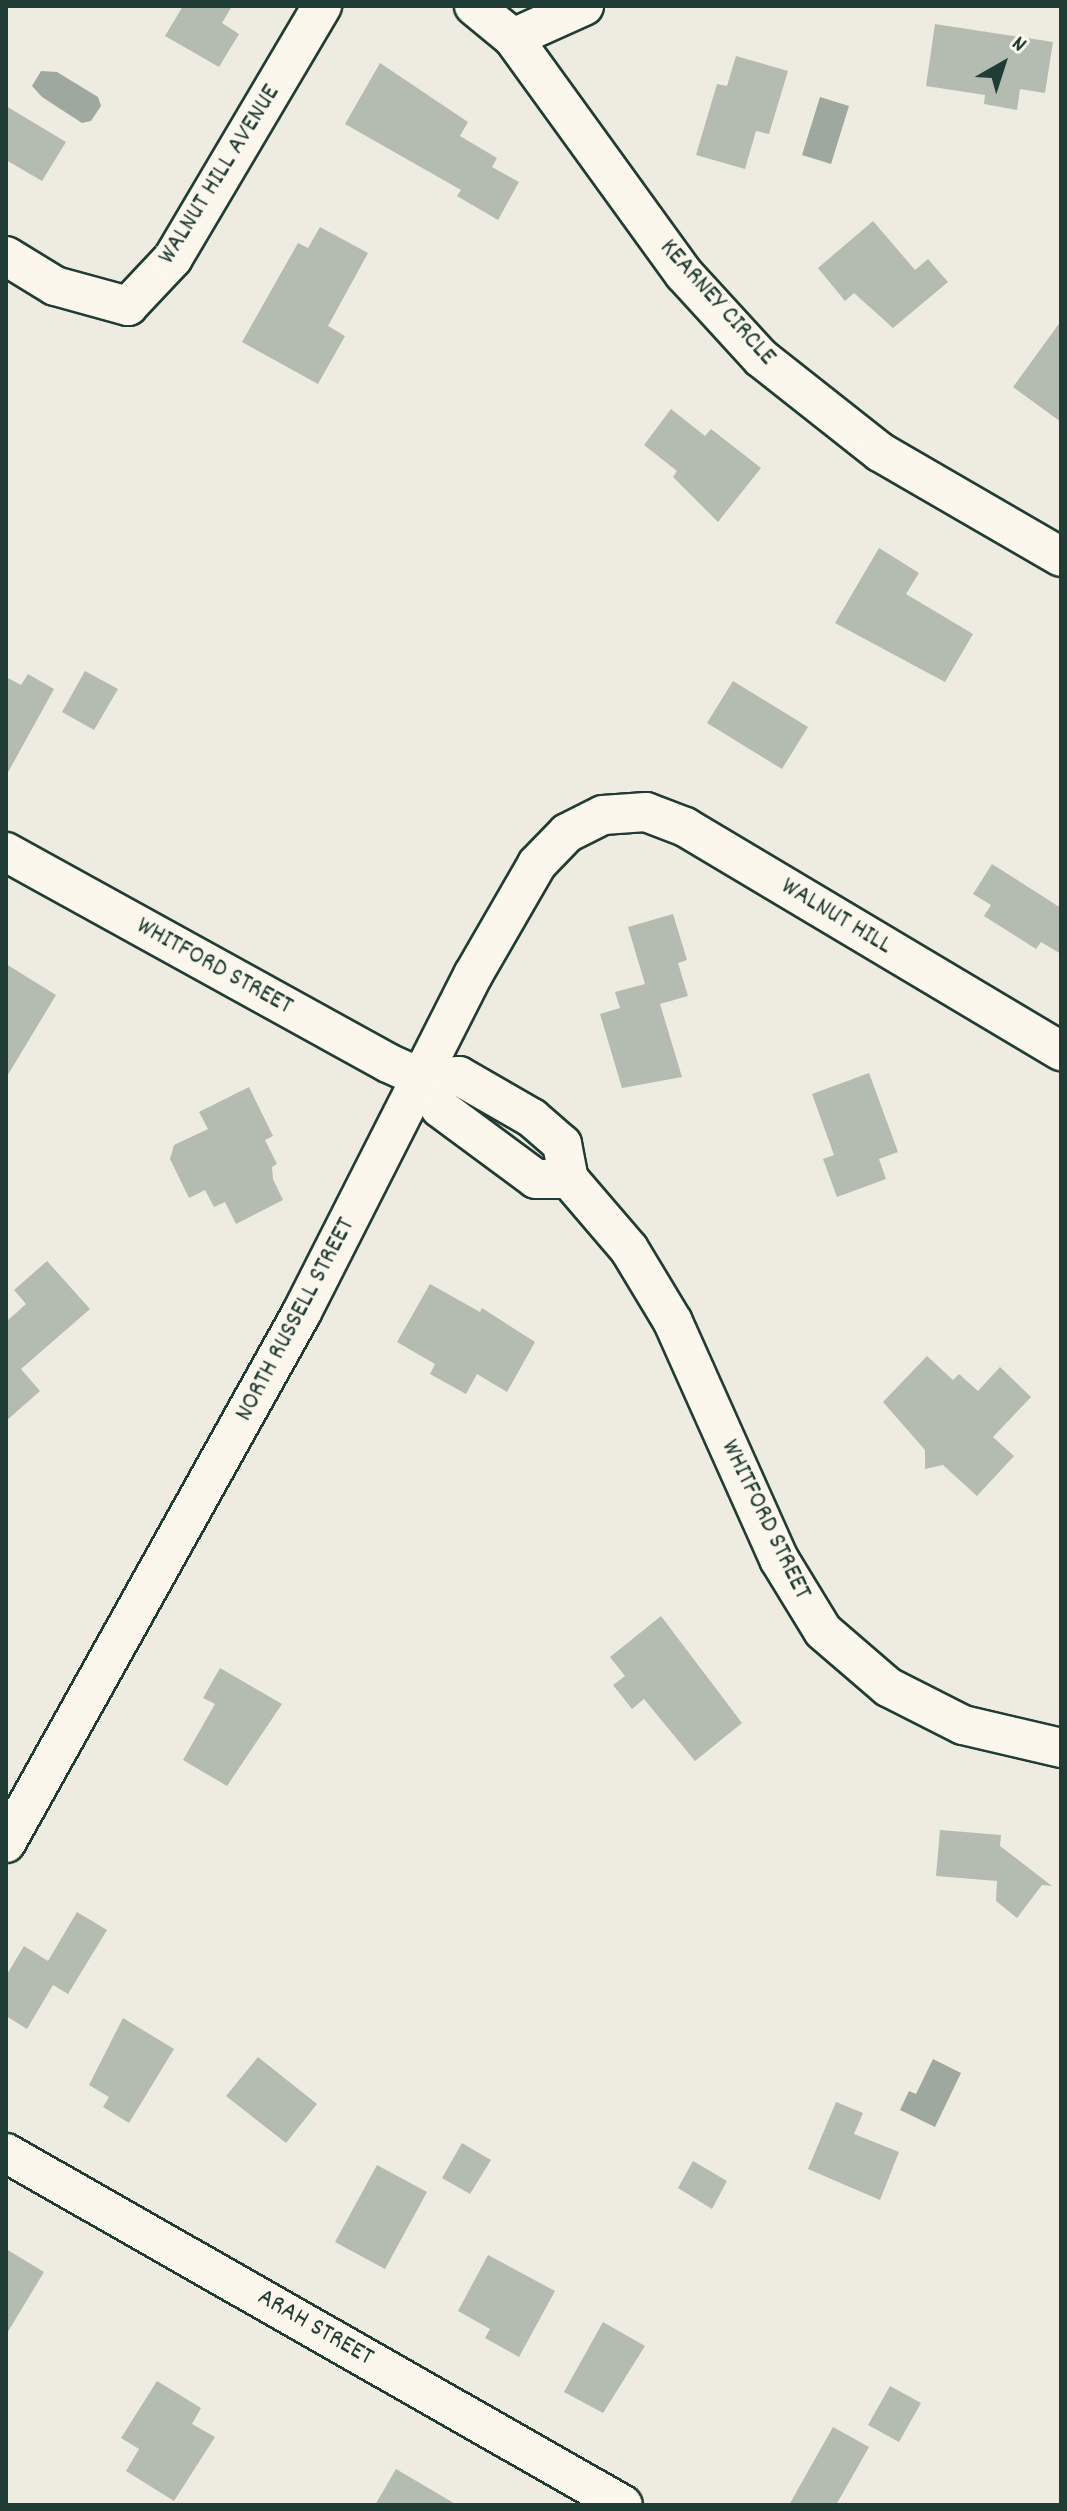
<!DOCTYPE html>
<style>
body{margin:0}
#map{position:relative;width:1067px;height:2511px;overflow:hidden;background:#eeece1;font-family:Dekko,sans-serif}
div>[style]{position:absolute}
.water>*{inset:0;background:#9fa89f}
.building>*{inset:0;background:#b4bbb0}
.roads{filter:drop-shadow(2px 0 #1f3d34) drop-shadow(-2px 0 #1f3d34) drop-shadow(0 2px #1f3d34) drop-shadow(0 -2px #1f3d34)}
.street>*{height:38px;margin:-19px;padding:0 19px;transform-origin:19px;border-radius:19px;background:#fbf7ec}
span{translate:-50% -50%;white-space:nowrap;text-align:center;line-height:1.15;-webkit-text-stroke:7px #fbf7ec;paint-order:stroke}
.street-label{font-size:26px;color:#1f3d34}
.frame{position:absolute;inset:0;border:8px solid #1f3d34;pointer-events:none}
.north{position:absolute;left:963px;top:24px;width:80px;height:80px;-webkit-text-stroke:6px #fbf7ec;paint-order:stroke;rotate:39deg;font-size:22px;font-weight:700;line-height:32px;text-align:center;color:#1f3d34}
.north::after{content:'';display:block;margin:auto;width:28px;height:36px;background:#1f3d34;clip-path:polygon(50% 0,100% 100%,50% 72%,0 100%)}
</style>
<div id="map">
<div class="water">
<i style="clip-path:polygon(41px 71px,57px 72px,98px 97px,101px 106px,91px 121px,82px 123px,42px 97px,32px 86px)"></i>
<i style="clip-path:polygon(820px 97px,849px 106px,831px 164px,802px 155px)"></i>
<i style="clip-path:polygon(933px 2059px,961px 2073px,935px 2127px,900px 2110px,909px 2091px,916px 2094px)"></i>
</div>
<div class="building">
<i style="clip-path:polygon(183px 6px,232px 6px,222px 23px,239px 34px,219px 67px,165px 36px)"></i>
<i style="clip-path:polygon(935px 24px,1053px 42px,1045px 93px,1020px 89px,1017px 110px,984px 104px,985px 95px,926px 86px)"></i>
<i style="clip-path:polygon(736px 56px,788px 71px,769px 134px,756px 131px,745px 169px,696px 155px,717px 84px,727px 86px)"></i>
<i style="clip-path:polygon(380px 63px,468px 122px,460px 136px,497px 158px,492px 167px,519px 182px,498px 220px,457px 196px,461px 190px,345px 124px)"></i>
<i style="clip-path:polygon(6px 106px,66px 142px,42px 181px,6px 160px)"></i>
<i style="clip-path:polygon(873px 221px,915px 270px,928px 259px,948px 282px,893px 328px,854px 293px,845px 301px,818px 268px)"></i>
<i style="clip-path:polygon(320px 227px,368px 253px,328px 326px,345px 336px,318px 384px,242px 342px,298px 243px,308px 248px)"></i>
<i style="clip-path:polygon(1061px 321px,1061px 422px,1013px 387px)"></i>
<i style="clip-path:polygon(671px 409px,705px 436px,711px 429px,761px 468px,718px 522px,673px 477px,677px 471px,644px 445px)"></i>
<i style="clip-path:polygon(879px 548px,919px 573px,906px 594px,973px 634px,945px 682px,835px 623px)"></i>
<i style="clip-path:polygon(85px 671px,118px 689px,94px 730px,62px 712px)"></i>
<i style="clip-path:polygon(28px 674px,54px 689px,6px 776px,6px 677px,21px 685px)"></i>
<i style="clip-path:polygon(733px 681px,808px 727px,782px 769px,707px 723px)"></i>
<i style="clip-path:polygon(992px 864px,1061px 908px,1061px 954px,1041px 942px,1036px 949px,984px 916px,991px 905px,973px 894px)"></i>
<i style="clip-path:polygon(673px 914px,687px 960px,678px 963px,688px 996px,660px 1004px,682px 1077px,622px 1088px,600px 1014px,620px 1008px,615px 992px,645px 984px,628px 927px)"></i>
<i style="clip-path:polygon(6px 964px,56px 995px,6px 1078px)"></i>
<i style="clip-path:polygon(869px 1073px,898px 1152px,879px 1159px,886px 1179px,837px 1197px,823px 1159px,834px 1155px,812px 1094px)"></i>
<i style="clip-path:polygon(249px 1087px,273px 1136px,265px 1140px,277px 1164px,272px 1167px,273px 1179px,283px 1200px,236px 1224px,225px 1202px,214px 1207px,205px 1190px,189px 1198px,170px 1159px,174px 1145px,208px 1129px,199px 1112px)"></i>
<i style="clip-path:polygon(47px 1261px,90px 1309px,21px 1369px,40px 1391px,6px 1421px,6px 1322px,26px 1304px,14px 1290px)"></i>
<i style="clip-path:polygon(430px 1284px,480px 1312px,482px 1308px,535px 1342px,507px 1392px,477px 1374px,466px 1394px,430px 1374px,435px 1364px,397px 1342px)"></i>
<i style="clip-path:polygon(927px 1356px,953px 1380px,959px 1374px,978px 1391px,1000px 1367px,1031px 1397px,993px 1437px,1014px 1456px,977px 1496px,943px 1465px,925px 1469px,925px 1450px,883px 1402px)"></i>
<i style="clip-path:polygon(661px 1616px,742px 1723px,695px 1761px,644px 1699px,632px 1709px,613px 1685px,625px 1676px,610px 1657px)"></i>
<i style="clip-path:polygon(220px 1668px,282px 1704px,227px 1786px,183px 1760px,215px 1704px,203px 1698px)"></i>
<i style="clip-path:polygon(940px 1830px,1001px 1835px,1000px 1846px,1052px 1886px,1042px 1885px,1017px 1918px,996px 1901px,997px 1881px,936px 1876px)"></i>
<i style="clip-path:polygon(77px 1912px,107px 1930px,68px 1994px,53px 1985px,27px 2029px,6px 2016px,6px 1976px,24px 1946px,48px 1961px)"></i>
<i style="clip-path:polygon(123px 2018px,174px 2049px,129px 2123px,103px 2107px,109px 2097px,89px 2085px)"></i>
<i style="clip-path:polygon(258px 2057px,317px 2104px,286px 2143px,226px 2096px)"></i>
<i style="clip-path:polygon(836px 2102px,863px 2113px,854px 2134px,899px 2152px,880px 2200px,808px 2169px)"></i>
<i style="clip-path:polygon(462px 2143px,491px 2160px,470px 2194px,442px 2178px)"></i>
<i style="clip-path:polygon(693px 2161px,727px 2181px,712px 2209px,678px 2188px)"></i>
<i style="clip-path:polygon(377px 2165px,427px 2192px,385px 2269px,335px 2242px)"></i>
<i style="clip-path:polygon(6px 2249px,44px 2272px,6px 2335px)"></i>
<i style="clip-path:polygon(488px 2255px,555px 2291px,519px 2357px,485px 2338px,490px 2329px,458px 2311px)"></i>
<i style="clip-path:polygon(603px 2322px,645px 2346px,603px 2413px,564px 2392px)"></i>
<i style="clip-path:polygon(157px 2381px,201px 2408px,192px 2424px,215px 2437px,174px 2501px,126px 2471px,139px 2449px,121px 2438px)"></i>
<i style="clip-path:polygon(890px 2386px,921px 2403px,899px 2442px,868px 2425px)"></i>
<i style="clip-path:polygon(833px 2427px,869px 2447px,836px 2505px,789px 2505px)"></i>
<i style="clip-path:polygon(396px 2469px,457px 2505px,375px 2505px)"></i>
</div>
<div class="roads">
<div class="street">
<i style="left:474px;top:6px;width:50px;rotate:39.4deg"></i>
<i style="left:513px;top:38px;width:291px;rotate:54.1deg"></i>
<i style="left:684px;top:274px;width:114px;rotate:47.5deg"></i>
<i style="left:761px;top:358px;width:152px;rotate:38.3deg"></i>
<i style="left:880px;top:452px;width:209px;rotate:30.1deg"></i>
<i style="left:513px;top:38px;width:78px;rotate:-24.3deg"></i>
<i style="left:6px;top:256px;width:57px;rotate:31.5deg"></i>
<i style="left:55px;top:286px;width:76px;rotate:15.3deg"></i>
<i style="left:128px;top:306px;width:66px;rotate:-46.8deg"></i>
<i style="left:173px;top:258px;width:293px;rotate:-59.4deg"></i>
<i style="left:6px;top:852px;width:436px;rotate:28.9deg"></i>
<i style="left:388px;top:1063px;width:39px;rotate:24deg"></i>
<i style="left:424px;top:1079px;width:35px;rotate:-5deg"></i>
<i style="left:459px;top:1076px;width:84px;rotate:29.9deg"></i>
<i style="left:532px;top:1118px;width:40px;rotate:41deg"></i>
<i style="left:562px;top:1144px;width:36px;rotate:79deg"></i>
<i style="left:569px;top:1179px;width:92px;rotate:49.4deg"></i>
<i style="left:629px;top:1249px;width:85px;rotate:58.9deg"></i>
<i style="left:673px;top:1322px;width:260px;rotate:65.9deg"></i>
<i style="left:779px;top:1559px;width:84px;rotate:58.6deg"></i>
<i style="left:823px;top:1631px;width:86px;rotate:40.7deg"></i>
<i style="left:888px;top:1687px;width:84px;rotate:26.9deg"></i>
<i style="left:963px;top:1725px;width:101px;rotate:13.2deg"></i>
<i style="left:424px;top:1079px;width:33px;rotate:61deg"></i>
<i style="left:440px;top:1108px;width:119px;rotate:36.5deg"></i>
<i style="left:536px;top:1179px;width:33px"></i>
<i style="left:6px;top:1843px;width:608px;rotate:-60.86deg"></i>
<i style="left:302px;top:1312px;width:378px;rotate:-63.1deg"></i>
<i style="left:473px;top:975px;width:128px;rotate:-60deg"></i>
<i style="left:537px;top:864px;width:43px;rotate:-45.9deg"></i>
<i style="left:567px;top:833px;width:40px;rotate:-26.6deg"></i>
<i style="left:603px;top:815px;width:43px;rotate:-4deg"></i>
<i style="left:646px;top:812px;width:42px;rotate:21deg"></i>
<i style="left:685px;top:827px;width:438px;rotate:30.8deg"></i>
<i style="left:6px;top:2153px;width:710px;rotate:29.7deg"></i>
</div>
</div>
<div class="street-label">
<span style="left:220px;top:175px;rotate:-58deg">WALNUT HILL AVENUE</span>
<span style="left:717px;top:303px;rotate:48deg">KEARNEY CIRCLE</span>
<span style="left:836px;top:917px;rotate:31deg">WALNUT HILL</span>
<span style="left:214px;top:967px;rotate:29deg">WHITFORD STREET</span>
<span style="left:296px;top:1320px;rotate:-62deg">NORTH RUSSELL STREET</span>
<span style="left:765px;top:1520px;rotate:64deg">WHITFORD STREET</span>
<span style="left:315px;top:2328px;rotate:30deg">ARAH STREET</span>
</div>
<div class="frame"></div>
<div class="north">N</div>
</div>
